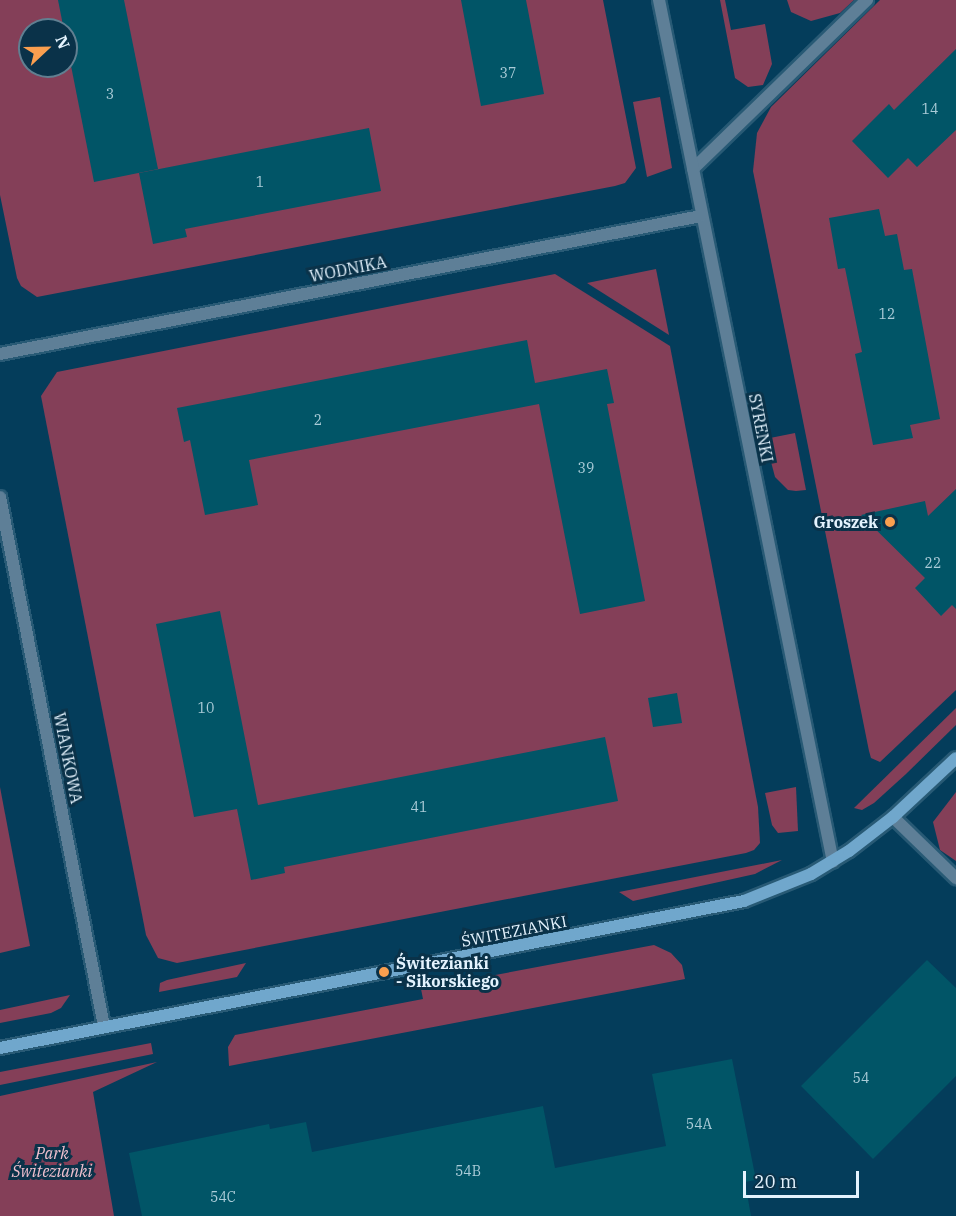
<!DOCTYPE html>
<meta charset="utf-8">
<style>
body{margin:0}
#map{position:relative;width:956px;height:1216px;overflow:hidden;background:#043d5b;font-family:"IBM Plex Serif",serif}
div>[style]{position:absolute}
.green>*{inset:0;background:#843f58}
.building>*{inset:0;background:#015567}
.roads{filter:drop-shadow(2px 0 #285a75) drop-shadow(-2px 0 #285a75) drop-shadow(0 2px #285a75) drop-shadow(0 -2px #285a75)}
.lane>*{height:12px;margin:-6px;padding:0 6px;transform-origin:6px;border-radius:6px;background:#5e7f97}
.street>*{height:12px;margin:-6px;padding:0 6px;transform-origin:6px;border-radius:6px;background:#5e7f97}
.secondary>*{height:12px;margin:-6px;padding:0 6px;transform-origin:6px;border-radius:6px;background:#70a7cc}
.dots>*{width:16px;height:16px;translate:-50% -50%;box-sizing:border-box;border:3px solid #0a3249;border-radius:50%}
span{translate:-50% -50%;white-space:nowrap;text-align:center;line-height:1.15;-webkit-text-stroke:6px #0a3249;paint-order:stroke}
.number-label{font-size:14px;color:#abccd8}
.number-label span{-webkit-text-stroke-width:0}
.street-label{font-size:16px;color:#e4f3fe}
.poi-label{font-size:16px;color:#e4f3fe;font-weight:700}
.right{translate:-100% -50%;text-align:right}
.left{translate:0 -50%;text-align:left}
.park-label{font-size:16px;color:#f2c1cf;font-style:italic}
.north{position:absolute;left:18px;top:18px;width:60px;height:60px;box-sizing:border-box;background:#0a3249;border:2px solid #617f91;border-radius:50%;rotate:68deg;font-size:16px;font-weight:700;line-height:24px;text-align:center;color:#e4f3fe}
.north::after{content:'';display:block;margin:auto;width:21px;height:27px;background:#fa9f4f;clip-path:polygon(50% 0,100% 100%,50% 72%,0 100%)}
.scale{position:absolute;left:743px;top:1171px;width:116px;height:27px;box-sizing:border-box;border:3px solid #e4f3fe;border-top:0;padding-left:8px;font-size:18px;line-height:21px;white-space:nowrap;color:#e4f3fe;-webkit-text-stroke:4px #0a3249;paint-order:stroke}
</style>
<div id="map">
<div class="green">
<i style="clip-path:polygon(evenodd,0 0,603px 0,636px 168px,625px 183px,615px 186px,37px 297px,21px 286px,17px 278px,0 195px,0 0,30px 30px,66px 30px,66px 66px,30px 66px,30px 30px)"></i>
<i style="clip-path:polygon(720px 0,725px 0,731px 30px,765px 24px,772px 64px,763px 85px,748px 87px,735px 78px)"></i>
<i style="clip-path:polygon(787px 0,854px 0,840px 13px,811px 21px,791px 12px)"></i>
<i style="clip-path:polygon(880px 0,956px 0,956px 690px,880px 762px,871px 758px,869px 751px,753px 171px,757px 133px,771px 107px)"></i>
<i style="clip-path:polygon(660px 97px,672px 168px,647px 177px,633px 102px)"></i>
<i style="clip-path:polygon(656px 269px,669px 335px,587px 283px)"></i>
<i style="clip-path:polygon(555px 274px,670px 346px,758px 807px,760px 843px,754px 850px,746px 853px,177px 963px,158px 958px,146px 935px,41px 396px,57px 372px)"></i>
<i style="clip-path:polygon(795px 433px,806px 490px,796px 491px,788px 490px,775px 477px,765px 439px)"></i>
<i style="clip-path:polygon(956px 708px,956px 725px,906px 774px,874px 803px,862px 810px,854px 808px)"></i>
<i style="clip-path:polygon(0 787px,30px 946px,0 953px)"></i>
<i style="clip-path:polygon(796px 787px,798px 831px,778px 833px,772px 825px,765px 793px)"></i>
<i style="clip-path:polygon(956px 792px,956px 861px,940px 850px,933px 822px)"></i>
<i style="clip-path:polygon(782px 860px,755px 874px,633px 901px,619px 892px)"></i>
<i style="clip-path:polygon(654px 945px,671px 953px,682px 965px,685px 979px,229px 1066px,228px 1047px,235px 1035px,423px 999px,421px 989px)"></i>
<i style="clip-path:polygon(246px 963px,237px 977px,159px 992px,160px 983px,167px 980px)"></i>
<i style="clip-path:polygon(70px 995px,61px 1008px,51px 1013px,0 1023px,0 1010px)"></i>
<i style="clip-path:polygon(151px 1043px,153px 1054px,0 1085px,0 1072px)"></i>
<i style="clip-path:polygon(157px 1062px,93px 1092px,114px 1216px,0 1216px,0 1096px)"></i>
</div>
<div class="building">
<i style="clip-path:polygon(58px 0,124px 0,158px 169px,94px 182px)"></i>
<i style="clip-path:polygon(461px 0,526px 0,544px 94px,481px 106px)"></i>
<i style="clip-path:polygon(956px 49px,956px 130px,917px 167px,908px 158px,888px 178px,852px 141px,889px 104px,894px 110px)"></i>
<i style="clip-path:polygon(369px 128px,381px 191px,185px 229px,187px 237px,153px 244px,139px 173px)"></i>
<i style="clip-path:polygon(879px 209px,885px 236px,897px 234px,904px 270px,912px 269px,940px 419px,910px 425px,913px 438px,873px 445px,855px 354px,862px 352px,845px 268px,838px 269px,829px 218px)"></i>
<i style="clip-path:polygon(527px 340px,535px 383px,607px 369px,614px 403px,607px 404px,645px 601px,580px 614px,539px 404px,249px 460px,258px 505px,205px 515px,190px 440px,184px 442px,177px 408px)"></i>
<i style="clip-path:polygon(956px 489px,956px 609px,952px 605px,941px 616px,915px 588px,925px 578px,861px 515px,925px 501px,928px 516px)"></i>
<i style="clip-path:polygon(220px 611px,258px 805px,605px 737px,618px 801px,284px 867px,285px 873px,251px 880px,237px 809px,194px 817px,156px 624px)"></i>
<i style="clip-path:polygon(677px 693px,682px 723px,653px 727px,648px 698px)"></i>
<i style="clip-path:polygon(927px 960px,956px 988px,956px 1076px,873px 1159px,801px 1086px)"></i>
<i style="clip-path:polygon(732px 1059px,756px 1180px,745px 1182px,751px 1216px,142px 1216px,129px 1153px,269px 1124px,270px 1129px,306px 1122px,312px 1152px,543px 1106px,555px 1168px,666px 1146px,652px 1074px)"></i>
</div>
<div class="roads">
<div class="lane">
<i style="left:693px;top:169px;width:243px;rotate:-44.2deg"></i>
<i style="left:893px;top:817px;width:88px;rotate:44.1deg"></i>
</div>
<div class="street">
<i style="left:659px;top:0;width:879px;rotate:78.59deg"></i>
<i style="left:0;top:354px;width:714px;rotate:-11.14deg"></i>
<i style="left:0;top:497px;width:539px;rotate:78.88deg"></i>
</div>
<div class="secondary">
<i style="left:0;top:1048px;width:758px;rotate:-11.18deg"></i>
<i style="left:744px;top:901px;width:72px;rotate:-21.9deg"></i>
<i style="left:811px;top:874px;width:44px;rotate:-31.2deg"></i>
<i style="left:849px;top:851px;width:56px;rotate:-37.7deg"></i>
<i style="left:893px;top:817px;width:86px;rotate:-43.1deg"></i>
</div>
</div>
<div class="dots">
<i style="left:890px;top:522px;background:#fa9f4f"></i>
<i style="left:384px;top:972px;background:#fa9f4f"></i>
</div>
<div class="number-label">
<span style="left:508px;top:73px">37</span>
<span style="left:110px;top:94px">3</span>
<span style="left:930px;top:109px">14</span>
<span style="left:260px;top:182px">1</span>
<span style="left:887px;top:314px">12</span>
<span style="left:318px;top:420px">2</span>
<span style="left:586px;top:468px">39</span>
<span style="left:933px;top:563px">22</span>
<span style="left:206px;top:708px">10</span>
<span style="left:419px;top:807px">41</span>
<span style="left:861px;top:1078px">54</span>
<span style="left:699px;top:1124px">54A</span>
<span style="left:468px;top:1171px">54B</span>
<span style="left:223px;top:1197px">54C</span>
</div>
<div class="street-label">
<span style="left:348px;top:269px;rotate:-11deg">WODNIKA</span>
<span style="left:761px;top:428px;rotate:79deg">SYRENKI</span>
<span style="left:68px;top:758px;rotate:79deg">WIANKOWA</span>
<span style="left:514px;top:931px;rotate:-11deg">ŚWITEZIANKI</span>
</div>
<div class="poi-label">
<span class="right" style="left:878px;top:522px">Groszek</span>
<span class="left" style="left:396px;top:972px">Świtezianki<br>- Sikorskiego</span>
</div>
<div class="park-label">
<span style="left:52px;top:1162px">Park<br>Świtezianki</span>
</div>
<div class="north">N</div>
<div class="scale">20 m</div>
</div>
